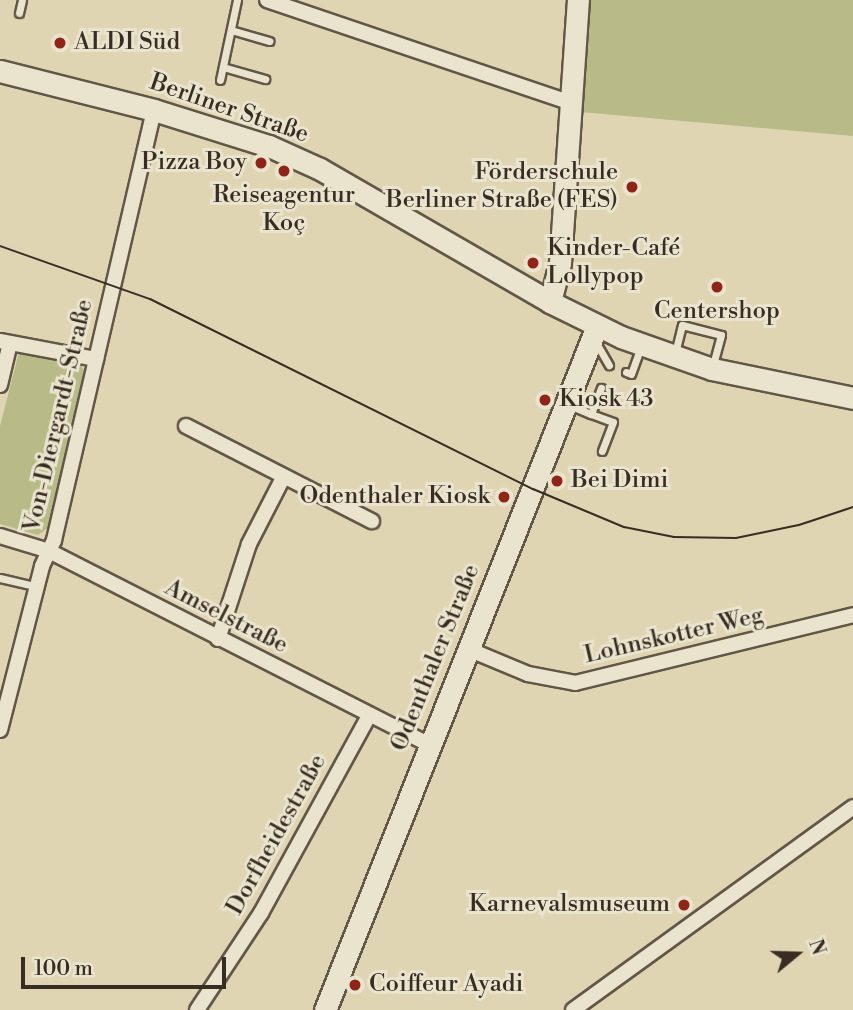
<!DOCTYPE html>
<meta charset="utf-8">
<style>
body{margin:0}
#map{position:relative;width:853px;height:1010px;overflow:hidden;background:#dfd5b3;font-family:"Libre Bodoni",serif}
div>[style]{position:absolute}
.green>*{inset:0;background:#b8bb88}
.roads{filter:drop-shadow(2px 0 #625747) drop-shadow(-2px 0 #625747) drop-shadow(0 2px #625747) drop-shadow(0 -2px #625747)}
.service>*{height:7px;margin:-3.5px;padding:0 3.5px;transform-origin:3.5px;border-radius:3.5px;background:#eae4ce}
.minor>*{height:14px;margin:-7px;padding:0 7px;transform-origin:7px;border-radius:7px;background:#eae4ce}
.secondary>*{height:21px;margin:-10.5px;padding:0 10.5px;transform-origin:10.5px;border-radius:10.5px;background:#eae4ce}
.tram>*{height:2px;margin:-1px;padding:0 1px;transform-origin:1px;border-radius:1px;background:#382d23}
.dots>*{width:19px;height:19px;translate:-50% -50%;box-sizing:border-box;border:4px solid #eae4ce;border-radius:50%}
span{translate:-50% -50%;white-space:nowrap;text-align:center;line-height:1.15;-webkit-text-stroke:6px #eae4ce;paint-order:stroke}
.poi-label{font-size:24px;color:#382d23}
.left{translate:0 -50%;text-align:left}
.right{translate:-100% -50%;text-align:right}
.street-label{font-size:24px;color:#382d23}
.north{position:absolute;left:762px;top:919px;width:70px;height:70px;-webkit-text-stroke:5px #eae4ce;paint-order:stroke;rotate:71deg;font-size:19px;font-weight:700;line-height:28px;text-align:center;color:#382d23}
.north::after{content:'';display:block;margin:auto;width:24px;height:32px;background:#382d23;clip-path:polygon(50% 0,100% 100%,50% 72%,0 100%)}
.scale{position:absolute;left:21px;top:957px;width:205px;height:32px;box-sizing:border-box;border:4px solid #382d23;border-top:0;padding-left:9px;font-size:21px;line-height:24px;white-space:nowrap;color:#382d23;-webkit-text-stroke:5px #eae4ce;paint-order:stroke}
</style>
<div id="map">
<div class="green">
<i style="clip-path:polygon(588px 0,853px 0,853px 136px,581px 112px)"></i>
<i style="clip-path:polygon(19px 352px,79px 362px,85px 372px,48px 528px,38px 535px,0 524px,0 426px)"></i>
</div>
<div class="roads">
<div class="service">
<i style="left:19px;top:13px;width:13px;rotate:-77deg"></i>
<i style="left:231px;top:30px;width:40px;rotate:16deg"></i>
<i style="left:223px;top:67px;width:44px;rotate:15.9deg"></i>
<i style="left:220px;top:80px;width:82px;rotate:-78deg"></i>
<i style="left:595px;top:341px;width:28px;rotate:60deg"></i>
<i style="left:675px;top:353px;width:29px;rotate:-76deg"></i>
<i style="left:682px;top:325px;width:40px;rotate:14.4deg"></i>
<i style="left:721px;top:335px;width:31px;rotate:105deg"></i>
<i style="left:626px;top:372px;width:5px;rotate:22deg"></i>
<i style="left:631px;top:374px;width:30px;rotate:-70deg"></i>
<i style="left:567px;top:404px;width:26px;rotate:23deg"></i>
<i style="left:591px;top:414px;width:28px;rotate:-69deg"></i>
<i style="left:591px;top:414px;width:23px;rotate:20deg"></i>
<i style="left:613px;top:422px;width:31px;rotate:111deg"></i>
<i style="left:0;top:578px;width:37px;rotate:13deg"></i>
</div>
<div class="minor">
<i style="left:267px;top:0;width:321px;rotate:18.7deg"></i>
<i style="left:0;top:341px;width:98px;rotate:10.6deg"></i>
<i style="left:0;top:385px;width:43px;rotate:-76.6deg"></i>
<i style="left:186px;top:426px;width:209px;rotate:27.1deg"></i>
<i style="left:0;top:536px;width:51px;rotate:17deg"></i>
<i style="left:49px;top:551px;width:427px;rotate:27deg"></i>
<i style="left:218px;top:639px;width:100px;rotate:-71.9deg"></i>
<i style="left:249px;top:544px;width:76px;rotate:-62.8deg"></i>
<i style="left:468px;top:649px;width:65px;rotate:22.6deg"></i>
<i style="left:528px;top:674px;width:48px;rotate:10.8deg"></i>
<i style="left:575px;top:683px;width:286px;rotate:-13.7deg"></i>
<i style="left:0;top:730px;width:169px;rotate:-75.6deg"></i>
<i style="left:42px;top:566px;width:29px;rotate:-65deg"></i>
<i style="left:54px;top:540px;width:441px;rotate:-76.9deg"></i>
<i style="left:197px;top:1010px;width:116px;rotate:-56.6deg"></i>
<i style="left:261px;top:913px;width:225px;rotate:-61.3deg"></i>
<i style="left:573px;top:1010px;width:346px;rotate:-35.9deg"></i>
</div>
<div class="secondary">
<i style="left:0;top:71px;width:159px;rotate:14.2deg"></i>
<i style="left:154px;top:110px;width:121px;rotate:17.4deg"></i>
<i style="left:269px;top:146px;width:56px;rotate:24.3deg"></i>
<i style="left:320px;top:169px;width:266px;rotate:30deg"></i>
<i style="left:550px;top:302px;width:79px;rotate:26.2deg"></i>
<i style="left:621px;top:337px;width:96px;rotate:19.4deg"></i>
<i style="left:712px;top:369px;width:144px;rotate:11.6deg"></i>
<i style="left:550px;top:302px;width:40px;rotate:-75.6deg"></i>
<i style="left:560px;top:263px;width:264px;rotate:-86.1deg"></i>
<i style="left:325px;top:1010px;width:736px;rotate:-68.31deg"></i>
</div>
</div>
<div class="tram">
<i style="left:0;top:246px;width:159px;rotate:19.5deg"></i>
<i style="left:150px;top:299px;width:428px;rotate:26.4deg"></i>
<i style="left:533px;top:489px;width:99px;rotate:22.7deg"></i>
<i style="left:624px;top:527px;width:51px;rotate:11.3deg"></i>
<i style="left:674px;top:537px;width:62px;rotate:0.9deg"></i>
<i style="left:736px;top:538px;width:64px;rotate:-11.7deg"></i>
<i style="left:799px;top:525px;width:57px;rotate:-18.4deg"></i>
</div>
<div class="dots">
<i style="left:60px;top:43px;background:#8f2418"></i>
<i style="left:261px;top:163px;background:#8f2418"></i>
<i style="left:284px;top:171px;background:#8f2418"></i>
<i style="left:632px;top:187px;background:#8f2418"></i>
<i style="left:533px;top:263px;background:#8f2418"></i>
<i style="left:717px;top:287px;background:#8f2418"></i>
<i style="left:545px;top:400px;background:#8f2418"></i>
<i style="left:557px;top:481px;background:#8f2418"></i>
<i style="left:504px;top:497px;background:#8f2418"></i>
<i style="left:684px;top:905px;background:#8f2418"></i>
<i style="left:355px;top:985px;background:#8f2418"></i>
</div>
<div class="poi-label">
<span class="left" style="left:74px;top:43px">ALDI Süd</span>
<span class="right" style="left:247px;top:163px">Pizza Boy</span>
<span class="right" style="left:618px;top:187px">Förderschule<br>Berliner Straße (FES)</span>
<span style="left:284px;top:210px">Reiseagentur<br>Koç</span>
<span class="left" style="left:547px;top:263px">Kinder-Café<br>Lollypop</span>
<span style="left:717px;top:312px">Centershop</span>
<span class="left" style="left:559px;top:400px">Kiosk 43</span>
<span class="left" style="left:571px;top:481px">Bei Dimi</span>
<span class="right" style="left:490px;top:497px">Odenthaler Kiosk</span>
<span class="right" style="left:670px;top:905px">Karnevalsmuseum</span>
<span class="left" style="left:369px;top:985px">Coiffeur Ayadi</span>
</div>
<div class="street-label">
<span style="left:229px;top:109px;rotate:19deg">Berliner Straße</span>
<span style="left:59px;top:416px;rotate:-77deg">Von-Diergardt-Straße</span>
<span style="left:226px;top:617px;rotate:27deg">Amselstraße</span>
<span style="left:674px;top:636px;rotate:-13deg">Lohnskotter Weg</span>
<span style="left:436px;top:658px;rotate:-68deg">Odenthaler Straße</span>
<span style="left:277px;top:835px;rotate:-61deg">Dorfheidestraße</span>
</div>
<div class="north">N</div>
<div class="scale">100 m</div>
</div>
